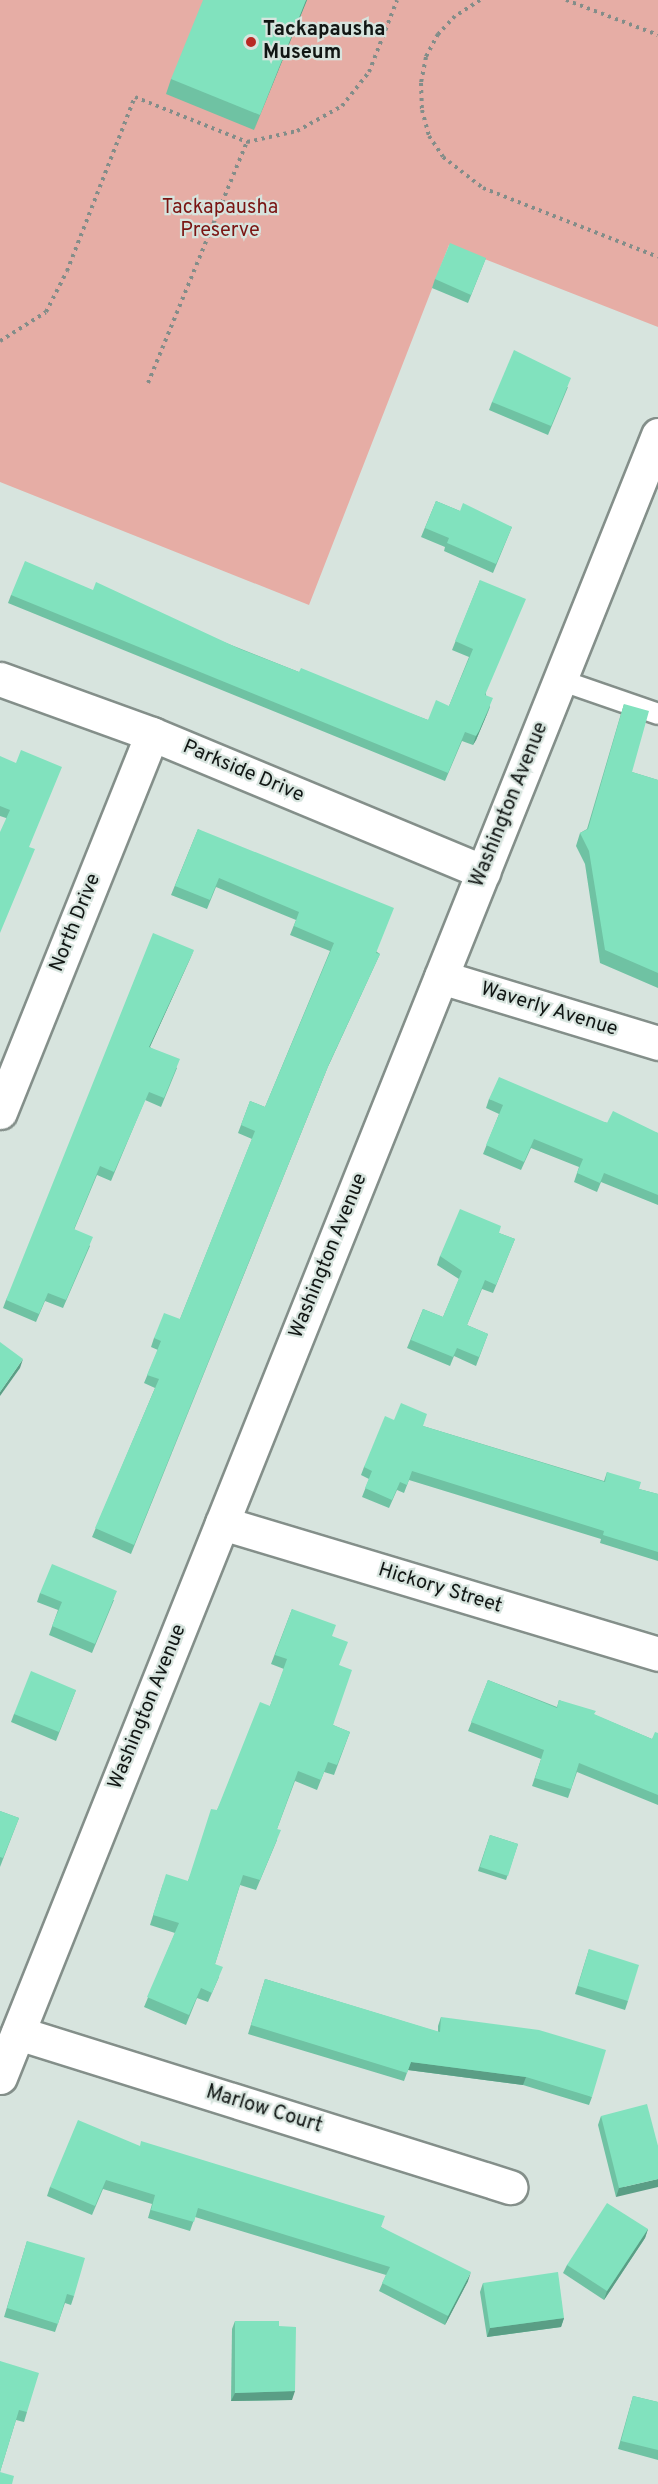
<!DOCTYPE html>
<style>
body{margin:0}
#map{position:relative;width:658px;height:2484px;overflow:hidden;background:#d7e4de;font-family:Overpass,sans-serif}
div>[style]{position:absolute}
.green>*{inset:0;background:#e6ada5}
.path>*{height:4px;margin-top:-2px;transform-origin:0;background:repeating-linear-gradient(90deg,#838d89 0 3px,transparent 0 7.5px)}
.roads{filter:drop-shadow(2px 0 #848f8a) drop-shadow(-2px 0 #848f8a) drop-shadow(0 2px #848f8a) drop-shadow(0 -2px #848f8a)}
.service>*{height:20px;margin:-10px;padding:0 10px;transform-origin:10px;border-radius:10px;background:#fff}
.minor>*{height:33px;margin:-16.5px;padding:0 16.5px;transform-origin:16.5px;border-radius:16.5px;background:#fff}
.tertiary>*{height:33px;margin:-16.5px;padding:0 16.5px;transform-origin:16.5px;border-radius:16.5px;background:#fff}
.wall>*{inset:0;background:#6fc2a3}
.shaded-wall>*{inset:0;background:#5a9e85}
.building>*{inset:0;background:#81e2be}
.dots>*{width:16px;height:16px;translate:-50% -50%;box-sizing:border-box;border:3px solid #d7e4de;border-radius:50%}
span{translate:-50% -50%;white-space:nowrap;text-align:center;line-height:1.15;-webkit-text-stroke:4.5px #d7e4de;paint-order:stroke}
.poi-label{font-size:20px;color:#111614;font-weight:700}
.left{translate:0 -50%;text-align:left}
.park-label{font-size:20px;color:#7a1513}
.street-label{font-size:20px;color:#111614}
</style>
<div id="map">
<div class="green">
<i style="clip-path:polygon(0 0,658px 0,658px 327px,449px 245px,309px 605px,0 482px)"></i>
</div>
<div class="path">
<i style="left:480px;top:0;width:30px;rotate:147deg"></i>
<i style="left:455px;top:16px;width:25px;rotate:133deg"></i>
<i style="left:438px;top:34px;width:26px;rotate:118deg"></i>
<i style="left:426px;top:57px;width:26px;rotate:101deg"></i>
<i style="left:421px;top:83px;width:27px;rotate:88deg"></i>
<i style="left:422px;top:110px;width:27px;rotate:75deg"></i>
<i style="left:429px;top:136px;width:25px;rotate:56deg"></i>
<i style="left:443px;top:157px;width:51px;rotate:37.8deg"></i>
<i style="left:483px;top:188px;width:188px;rotate:21.5deg"></i>
<i style="left:566px;top:0;width:98px;rotate:20.8deg"></i>
<i style="left:0;top:341px;width:54px;rotate:-32.2deg"></i>
<i style="left:46px;top:312px;width:46px;rotate:-62.9deg"></i>
<i style="left:67px;top:271px;width:187px;rotate:-68.7deg"></i>
<i style="left:135px;top:97px;width:121px;rotate:21.9deg"></i>
<i style="left:148px;top:383px;width:261px;rotate:-67.7deg"></i>
<i style="left:247px;top:142px;width:51px;rotate:-12.4deg"></i>
<i style="left:297px;top:131px;width:51px;rotate:-29.1deg"></i>
<i style="left:342px;top:106px;width:43px;rotate:-51.5deg"></i>
<i style="left:369px;top:72px;width:77px;rotate:-68.7deg"></i>
</div>
<div class="roads">
<div class="service">
<i style="left:560px;top:680px;width:104px;rotate:19.1deg"></i>
</div>
<div class="minor">
<i style="left:0;top:679px;width:162px;rotate:19.9deg"></i>
<i style="left:152px;top:734px;width:359px;rotate:22.6deg"></i>
<i style="left:441px;top:977px;width:227px;rotate:16.9deg"></i>
<i style="left:0;top:1112px;width:407px;rotate:-68.1deg"></i>
<i style="left:222px;top:1523px;width:455px;rotate:16.7deg"></i>
<i style="left:18px;top:2033px;width:516px;rotate:17.38deg"></i>
</div>
<div class="tertiary">
<i style="left:0;top:2077px;width:1769px;rotate:-68.16deg"></i>
</div>
</div>
<div class="wall">
<i style="clip-path:polygon(307px 0,254px 130px,166px 94px,171px 79px)"></i>
<i style="clip-path:polygon(486px 258px,468px 303px,432px 288px,435px 279px)"></i>
<i style="clip-path:polygon(568px 387px,548px 435px,489px 410px,492px 402px)"></i>
<i style="clip-path:polygon(436px 501px,460px 511px,512px 527px,493px 573px,444px 551px,445px 547px,421px 537px)"></i>
<i style="clip-path:polygon(480px 580px,486px 695px,490px 707px,476px 740px,473px 745px,462px 741px,445px 781px,8px 603px,11px 595px,93px 590px,299px 672px,428px 720px,449px 706px,469px 657px,452px 650px)"></i>
<i style="clip-path:polygon(624px 704px,632px 772px,658px 780px,658px 988px,600px 963px,585px 864px,576px 846px,580px 833px,587px 829px,620px 717px)"></i>
<i style="clip-path:polygon(0 757px,29px 847px,6px 818px,0 816px)"></i>
<i style="clip-path:polygon(198px 829px,380px 954px,325px 1073px,131px 1554px,92px 1537px,155px 1388px,144px 1383px,158px 1350px,151px 1347px,154px 1338px,180px 1319px,252px 1139px,238px 1133px,250px 1101px,265px 1107px,330px 951px,290px 935px,296px 920px,216px 887px,207px 909px,171px 895px)"></i>
<i style="clip-path:polygon(194px 950px,150px 1047px,177px 1068px,161px 1107px,145px 1100px,111px 1181px,97px 1175px,74px 1230px,90px 1246px,63px 1308px,45px 1301px,36px 1322px,3px 1308px,6px 1300px)"></i>
<i style="clip-path:polygon(489px 1099px,658px 1133px,658px 1205px,601px 1182px,597px 1192px,574px 1182px,579px 1167px,531px 1148px,521px 1170px,483px 1154px,499px 1114px,486px 1108px)"></i>
<i style="clip-path:polygon(499px 1233px,515px 1239px,493px 1293px,482px 1289px,467px 1325px,488px 1334px,476px 1366px,454px 1356px,450px 1366px,407px 1348px,423px 1309px,443px 1317px,459px 1279px,437px 1265px,440px 1256px)"></i>
<i style="clip-path:polygon(394px 1420px,423px 1426px,604px 1481px,607px 1472px,639px 1489px,658px 1494px,658px 1561px,600px 1543px,601px 1539px,409px 1480px,404px 1493px,397px 1490px,389px 1508px,362px 1497px,369px 1479px,361px 1475px,364px 1467px)"></i>
<i style="clip-path:polygon(40px 1593px,114px 1600px,92px 1653px,49px 1635px,58px 1610px,37px 1602px)"></i>
<i style="clip-path:polygon(292px 1609px,332px 1636px,339px 1665px,333px 1725px,350px 1732px,334px 1775px,324px 1772px,317px 1790px,295px 1781px,277px 1829px,277px 1840px,256px 1890px,240px 1885px,215px 1964px,219px 1977px,208px 2002px,197px 1998px,186px 2025px,144px 2007px,175px 1933px,150px 1925px,163px 1884px,188px 1881px,217px 1810px,270px 1706px,284px 1669px,271px 1664px)"></i>
<i style="clip-path:polygon(488px 1680px,557px 1707px,559px 1700px,652px 1739px,658px 1733px,658px 1805px,577px 1772px,568px 1798px,532px 1786px,541px 1759px,468px 1731px)"></i>
<i style="clip-path:polygon(76px 1690px,56px 1741px,11px 1722px,14px 1714px)"></i>
<i style="clip-path:polygon(0 1811px,19px 1818px,0 1867px)"></i>
<i style="clip-path:polygon(490px 1835px,518px 1844px,506px 1880px,478px 1871px)"></i>
<i style="clip-path:polygon(589px 1949px,628px 2001px,625px 2010px,575px 1994px)"></i>
<i style="clip-path:polygon(265px 1979px,438px 2032px,438px 2026px,441px 2017px,592px 2097px,589px 2105px,523px 2085px,408px 2070px,404px 2081px,248px 2034px)"></i>
<i style="clip-path:polygon(601px 2116px,658px 2146px,616px 2197px,598px 2125px)"></i>
<i style="clip-path:polygon(140px 2146px,381px 2227px,468px 2281px,445px 2325px,379px 2291px,386px 2275px,195px 2217px,190px 2231px,148px 2218px,152px 2204px,103px 2189px,92px 2215px,47px 2196px,50px 2187px)"></i>
<i style="clip-path:polygon(648px 2229px,645px 2238px,604px 2300px,563px 2273px,567px 2265px)"></i>
<i style="clip-path:polygon(27px 2241px,74px 2296px,71px 2305px,65px 2303px,55px 2332px,4px 2317px)"></i>
<i style="clip-path:polygon(483px 2283px,564px 2318px,561px 2327px,487px 2337px,480px 2292px)"></i>
<i style="clip-path:polygon(235px 2321px,279px 2326px,292px 2400px,231px 2401px,232px 2329px)"></i>
<i style="clip-path:polygon(0 2361px,27px 2412px,24px 2422px,16px 2420px,0 2472px,0 2484px)"></i>
<i style="clip-path:polygon(633px 2396px,658px 2402px,658px 2460px,618px 2449px)"></i>
</div>
<div class="shaded-wall">
<i style="clip-path:polygon(306px 0,307px 0,254px 130px)"></i>
<i style="clip-path:polygon(490px 707px,476px 740px,473px 745px,476px 736px)"></i>
<i style="clip-path:polygon(194px 950px,190px 959px,146px 1055px,149px 1047px)"></i>
<i style="clip-path:polygon(380px 954px,325px 1073px,131px 1554px,329px 1064px)"></i>
<i style="clip-path:polygon(23px 1359px,20px 1368px,0 1396px,0 1392px)"></i>
<i style="clip-path:polygon(411px 2062px,526px 2077px,523px 2085px,408px 2070px)"></i>
<i style="clip-path:polygon(658px 2179px,658px 2187px,616px 2197px,619px 2188px)"></i>
<i style="clip-path:polygon(648px 2229px,645px 2238px,604px 2300px,607px 2291px)"></i>
<i style="clip-path:polygon(471px 2272px,468px 2281px,445px 2325px,448px 2316px)"></i>
<i style="clip-path:polygon(564px 2318px,561px 2327px,487px 2337px,490px 2328px)"></i>
<i style="clip-path:polygon(295px 2391px,292px 2400px,231px 2401px,235px 2393px)"></i>
</div>
<div class="building">
<i style="clip-path:polygon(203px 0,306px 0,260px 115px,171px 79px)"></i>
<i style="clip-path:polygon(450px 243px,486px 258px,471px 295px,435px 279px)"></i>
<i style="clip-path:polygon(514px 350px,571px 378px,551px 426px,492px 402px)"></i>
<i style="clip-path:polygon(436px 501px,460px 511px,463px 503px,512px 527px,496px 564px,447px 543px,449px 538px,425px 528px)"></i>
<i style="clip-path:polygon(25px 561px,93px 590px,96px 582px,240px 649px,299px 672px,301px 668px,428px 720px,436px 700px,449px 706px,473px 649px,455px 641px,480px 580px,526px 599px,485px 695px,493px 698px,479px 731px,476px 736px,465px 732px,448px 773px,11px 595px)"></i>
<i style="clip-path:polygon(624px 704px,649px 711px,632px 772px,658px 780px,658px 973px,605px 950px,589px 851px,580px 833px,588px 829px)"></i>
<i style="clip-path:polygon(21px 750px,62px 767px,29px 847px,35px 849px,0 933px,0 832px,10px 810px,0 806px,0 756px,16px 763px)"></i>
<i style="clip-path:polygon(198px 829px,394px 908px,376px 953px,380px 954px,329px 1064px,134px 1545px,95px 1528px,159px 1379px,147px 1375px,161px 1341px,154px 1338px,164px 1313px,180px 1319px,255px 1131px,241px 1125px,250px 1101px,265px 1107px,334px 943px,294px 926px,299px 912px,219px 878px,210px 900px,175px 886px)"></i>
<i style="clip-path:polygon(153px 933px,194px 950px,149px 1047px,180px 1059px,164px 1098px,149px 1092px,114px 1172px,100px 1166px,74px 1229px,93px 1237px,66px 1300px,48px 1293px,39px 1314px,6px 1300px)"></i>
<i style="clip-path:polygon(499px 1077px,607px 1123px,613px 1111px,658px 1133px,658px 1195px,604px 1173px,600px 1183px,577px 1173px,583px 1159px,534px 1139px,524px 1162px,486px 1145px,503px 1105px,489px 1099px)"></i>
<i style="clip-path:polygon(460px 1209px,501px 1226px,499px 1233px,515px 1239px,496px 1285px,485px 1280px,467px 1325px,488px 1334px,479px 1357px,457px 1348px,453px 1357px,411px 1340px,423px 1309px,443px 1317px,462px 1271px,440px 1256px)"></i>
<i style="clip-path:polygon(0 1342px,23px 1359px,0 1392px)"></i>
<i style="clip-path:polygon(401px 1403px,427px 1414px,423px 1426px,605px 1482px,607px 1472px,641px 1482px,639px 1489px,658px 1494px,658px 1552px,603px 1535px,604px 1531px,412px 1471px,407px 1485px,400px 1482px,392px 1500px,365px 1488px,372px 1471px,364px 1467px,385px 1416px,394px 1420px)"></i>
<i style="clip-path:polygon(52px 1564px,117px 1591px,95px 1644px,52px 1626px,62px 1602px,40px 1593px)"></i>
<i style="clip-path:polygon(292px 1609px,336px 1625px,332px 1636px,348px 1642px,339px 1665px,352px 1670px,333px 1725px,350px 1732px,337px 1765px,328px 1762px,321px 1780px,298px 1771px,277px 1829px,281px 1830px,260px 1880px,243px 1875px,215px 1964px,223px 1967px,212px 1993px,201px 1988px,189px 2015px,147px 1997px,179px 1923px,153px 1915px,166px 1874px,188px 1881px,211px 1809px,217px 1810px,260px 1702px,270px 1706px,287px 1659px,275px 1655px)"></i>
<i style="clip-path:polygon(31px 1671px,76px 1690px,59px 1732px,14px 1714px)"></i>
<i style="clip-path:polygon(488px 1680px,557px 1708px,559px 1700px,596px 1711px,594px 1714px,652px 1739px,655px 1732px,658px 1733px,658px 1795px,579px 1763px,571px 1789px,535px 1778px,544px 1750px,471px 1722px)"></i>
<i style="clip-path:polygon(0 1811px,19px 1818px,3px 1858px,0 1857px)"></i>
<i style="clip-path:polygon(490px 1835px,518px 1844px,508px 1876px,480px 1867px)"></i>
<i style="clip-path:polygon(589px 1949px,639px 1965px,628px 2001px,578px 1986px)"></i>
<i style="clip-path:polygon(265px 1979px,440px 2032px,441px 2017px,539px 2030px,606px 2050px,592px 2097px,526px 2077px,411px 2062px,407px 2073px,251px 2025px)"></i>
<i style="clip-path:polygon(647px 2104px,658px 2146px,658px 2179px,619px 2188px,601px 2116px)"></i>
<i style="clip-path:polygon(78px 2120px,140px 2146px,141px 2141px,385px 2216px,381px 2227px,471px 2272px,448px 2316px,382px 2283px,390px 2267px,198px 2208px,194px 2222px,151px 2210px,155px 2195px,106px 2180px,95px 2206px,50px 2187px)"></i>
<i style="clip-path:polygon(607px 2203px,648px 2229px,607px 2291px,567px 2265px)"></i>
<i style="clip-path:polygon(27px 2241px,85px 2258px,74px 2296px,67px 2294px,58px 2324px,7px 2308px)"></i>
<i style="clip-path:polygon(558px 2272px,564px 2318px,490px 2328px,483px 2283px)"></i>
<i style="clip-path:polygon(235px 2321px,279px 2321px,279px 2326px,296px 2327px,295px 2391px,235px 2393px)"></i>
<i style="clip-path:polygon(0 2361px,39px 2373px,27px 2412px,19px 2410px,0 2472px,14px 2476px,12px 2484px,0 2484px)"></i>
<i style="clip-path:polygon(633px 2396px,658px 2402px,658px 2450px,621px 2441px)"></i>
</div>
<div class="dots">
<i style="left:251px;top:42px;background:#b82924"></i>
</div>
<div class="poi-label">
<span class="left" style="left:263px;top:42px">Tackapausha<br>Museum</span>
</div>
<div class="park-label">
<span style="left:220px;top:220px">Tackapausha<br>Preserve</span>
</div>
<div class="street-label">
<span style="left:243px;top:772px;rotate:23deg">Parkside Drive</span>
<span style="left:510px;top:805px;rotate:-68deg">Washington Avenue</span>
<span style="left:76px;top:923px;rotate:-68deg">North Drive</span>
<span style="left:549px;top:1010px;rotate:17deg">Waverly Avenue</span>
<span style="left:329px;top:1256px;rotate:-68deg">Washington Avenue</span>
<span style="left:440px;top:1589px;rotate:17deg">Hickory Street</span>
<span style="left:148px;top:1707px;rotate:-68deg">Washington Avenue</span>
<span style="left:264px;top:2110px;rotate:17deg">Marlow Court</span>
</div>
</div>
